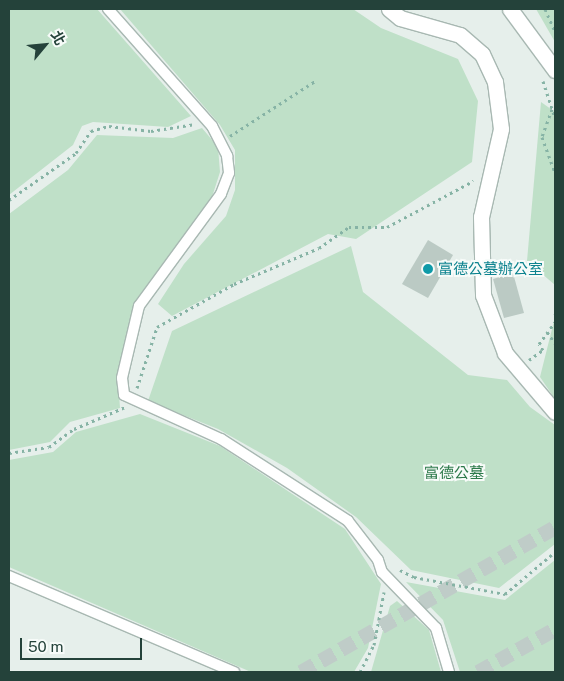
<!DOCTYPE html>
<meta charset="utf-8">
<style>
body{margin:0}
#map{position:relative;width:564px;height:681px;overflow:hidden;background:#e6efeb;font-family:"Public Sans","Noto Sans TC",sans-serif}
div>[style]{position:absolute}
.green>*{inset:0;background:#bfe0c8}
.building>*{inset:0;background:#bbcac4}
.highway-tunnel>*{height:15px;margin-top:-7.5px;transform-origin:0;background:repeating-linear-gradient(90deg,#bfccc8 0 15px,transparent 0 23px)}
.path>*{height:3px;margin-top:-1.5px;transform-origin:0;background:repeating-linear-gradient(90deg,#86b3a5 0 2.5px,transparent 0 6.5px)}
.roads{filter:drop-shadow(1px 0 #a8b8b2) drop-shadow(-1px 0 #a8b8b2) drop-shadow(0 1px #a8b8b2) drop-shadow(0 -1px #a8b8b2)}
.lane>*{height:10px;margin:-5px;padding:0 5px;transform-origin:5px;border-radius:5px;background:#fff}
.street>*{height:15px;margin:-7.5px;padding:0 7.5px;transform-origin:7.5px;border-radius:7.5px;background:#fff}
.dots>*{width:14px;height:14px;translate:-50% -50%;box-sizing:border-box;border:2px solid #f7fbf9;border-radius:50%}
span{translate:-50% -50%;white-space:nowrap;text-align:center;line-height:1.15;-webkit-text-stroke:4px #f7fbf9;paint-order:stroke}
.culture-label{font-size:15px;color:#0d838f}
.left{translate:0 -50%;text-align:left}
.park-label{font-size:15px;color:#2d7a4b}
.frame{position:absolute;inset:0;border:10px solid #24423a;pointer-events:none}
.north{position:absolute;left:20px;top:20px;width:50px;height:50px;-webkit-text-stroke:4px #f7fbf9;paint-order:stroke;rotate:62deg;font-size:14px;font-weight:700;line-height:20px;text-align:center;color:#24423a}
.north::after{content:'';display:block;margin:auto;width:18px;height:22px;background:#24423a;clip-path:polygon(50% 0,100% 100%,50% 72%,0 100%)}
.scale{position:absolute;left:20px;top:638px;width:122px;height:22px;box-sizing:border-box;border:2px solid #24423a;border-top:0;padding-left:6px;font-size:15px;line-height:18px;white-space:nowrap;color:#24423a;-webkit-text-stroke:4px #f7fbf9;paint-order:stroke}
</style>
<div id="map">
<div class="green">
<i style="clip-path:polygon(9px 9px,97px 9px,191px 116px,168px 127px,93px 122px,82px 126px,73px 145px,9px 195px)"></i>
<i style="clip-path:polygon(120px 9px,353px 9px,381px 28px,458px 59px,478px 101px,472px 162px,356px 239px,328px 234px,172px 316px,158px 304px,184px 264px,226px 216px,235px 190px,235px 150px,220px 125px)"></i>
<i style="clip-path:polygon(536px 9px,555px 9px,555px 42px)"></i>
<i style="clip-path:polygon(541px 102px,555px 112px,555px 285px,527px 261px)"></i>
<i style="clip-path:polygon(202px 128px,218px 147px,220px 172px,212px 197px,142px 292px,129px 326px,118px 380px,120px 408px,70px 422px,50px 442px,9px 450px,9px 214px,68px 170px,97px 135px,173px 138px)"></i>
<i style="clip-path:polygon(351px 246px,363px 292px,468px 375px,507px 380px,530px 407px,555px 425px,555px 544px,499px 588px,411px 570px,356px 517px,287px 468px,218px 429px,148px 401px,172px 331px)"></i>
<i style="clip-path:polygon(555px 317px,555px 399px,540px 377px)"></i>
<i style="clip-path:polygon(140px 414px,220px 446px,345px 529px,381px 584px,368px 648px,354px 672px,251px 672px,9px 567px,9px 460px,53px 452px,76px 432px)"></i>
<i style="clip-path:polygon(555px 560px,555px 672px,460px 672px,443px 620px,406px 582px,505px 600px)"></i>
<i style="clip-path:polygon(397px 601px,429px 630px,441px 672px,371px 672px,390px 606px)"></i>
</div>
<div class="building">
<i style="clip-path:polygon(428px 240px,453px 255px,428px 298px,402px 284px)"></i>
<i style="clip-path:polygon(513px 273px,524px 313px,504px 318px,493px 279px)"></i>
</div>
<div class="highway-tunnel">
<i style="left:301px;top:672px;width:292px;rotate:-29.7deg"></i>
<i style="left:478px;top:672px;width:88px;rotate:-29.2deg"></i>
</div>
<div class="path">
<i style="left:545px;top:9px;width:24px;rotate:66deg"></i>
<i style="left:543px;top:81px;width:39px;rotate:72deg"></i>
<i style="left:552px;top:109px;width:30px;rotate:110deg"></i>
<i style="left:542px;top:137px;width:38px;rotate:70deg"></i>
<i style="left:230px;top:136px;width:101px;rotate:-32.9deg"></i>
<i style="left:9px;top:200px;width:82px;rotate:-35deg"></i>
<i style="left:76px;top:153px;width:27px;rotate:-56deg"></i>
<i style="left:91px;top:131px;width:19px;rotate:-16deg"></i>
<i style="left:109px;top:126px;width:42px;rotate:6.8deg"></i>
<i style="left:151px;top:131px;width:45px;rotate:-9deg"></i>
<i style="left:555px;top:313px;width:1px;rotate:90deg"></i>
<i style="left:547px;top:332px;width:14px;rotate:54deg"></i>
<i style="left:529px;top:360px;width:17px;rotate:-36deg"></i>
<i style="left:543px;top:350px;width:7px;rotate:-124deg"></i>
<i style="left:539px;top:344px;width:27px;rotate:-54deg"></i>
<i style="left:137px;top:388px;width:64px;rotate:-71.8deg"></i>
<i style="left:157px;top:327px;width:88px;rotate:-29.2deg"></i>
<i style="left:234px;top:284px;width:92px;rotate:-23deg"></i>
<i style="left:319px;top:248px;width:37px;rotate:-35deg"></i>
<i style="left:349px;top:227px;width:38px"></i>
<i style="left:387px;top:227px;width:98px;rotate:-28.1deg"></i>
<i style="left:9px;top:453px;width:40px;rotate:-8.5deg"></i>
<i style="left:49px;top:447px;width:31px;rotate:-36deg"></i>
<i style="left:74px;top:429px;width:56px;rotate:-23.3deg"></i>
<i style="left:400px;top:570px;width:16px;rotate:27deg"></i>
<i style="left:414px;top:577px;width:93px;rotate:10.6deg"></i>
<i style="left:505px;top:594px;width:65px;rotate:-40deg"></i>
<i style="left:360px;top:672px;width:30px;rotate:-63deg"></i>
<i style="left:374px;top:645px;width:54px;rotate:-79.3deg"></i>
</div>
<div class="roads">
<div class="lane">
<i style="left:108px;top:9px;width:157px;rotate:48.4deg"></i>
<i style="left:212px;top:126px;width:34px;rotate:63deg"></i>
<i style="left:227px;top:156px;width:17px;rotate:83deg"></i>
<i style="left:229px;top:173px;width:22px;rotate:111deg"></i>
<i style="left:221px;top:194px;width:139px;rotate:126.2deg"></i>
<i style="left:139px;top:306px;width:74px;rotate:103.3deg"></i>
<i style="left:122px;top:378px;width:17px;rotate:83deg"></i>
<i style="left:124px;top:395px;width:107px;rotate:24.4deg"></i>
<i style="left:221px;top:439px;width:151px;rotate:32.8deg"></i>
<i style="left:348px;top:521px;width:49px;rotate:52.4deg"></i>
<i style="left:378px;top:560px;width:13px;rotate:72deg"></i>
<i style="left:382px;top:572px;width:78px;rotate:46deg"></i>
<i style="left:436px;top:628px;width:46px;rotate:73.5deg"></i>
<i style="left:9px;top:576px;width:245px;rotate:23.1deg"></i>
</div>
<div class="street">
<i style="left:389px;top:9px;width:14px;rotate:39deg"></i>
<i style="left:400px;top:18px;width:62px;rotate:15.8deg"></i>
<i style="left:460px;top:35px;width:29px;rotate:41deg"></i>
<i style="left:482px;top:54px;width:31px;rotate:65deg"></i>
<i style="left:495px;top:82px;width:47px;rotate:82.7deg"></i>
<i style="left:501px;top:129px;width:90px;rotate:102.8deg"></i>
<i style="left:481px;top:217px;width:78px;rotate:88.5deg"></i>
<i style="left:483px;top:295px;width:62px;rotate:69.2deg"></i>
<i style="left:505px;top:353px;width:77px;rotate:49.7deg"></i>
<i style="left:510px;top:9px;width:76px;rotate:53.6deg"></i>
</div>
</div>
<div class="dots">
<i style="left:428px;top:269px;background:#0f9aa8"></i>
</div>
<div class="culture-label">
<span class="left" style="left:438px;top:269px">富德公墓辦公室</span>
</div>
<div class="park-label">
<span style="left:454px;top:473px">富德公墓</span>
</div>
<div class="frame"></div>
<div class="north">北</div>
<div class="scale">50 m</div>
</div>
